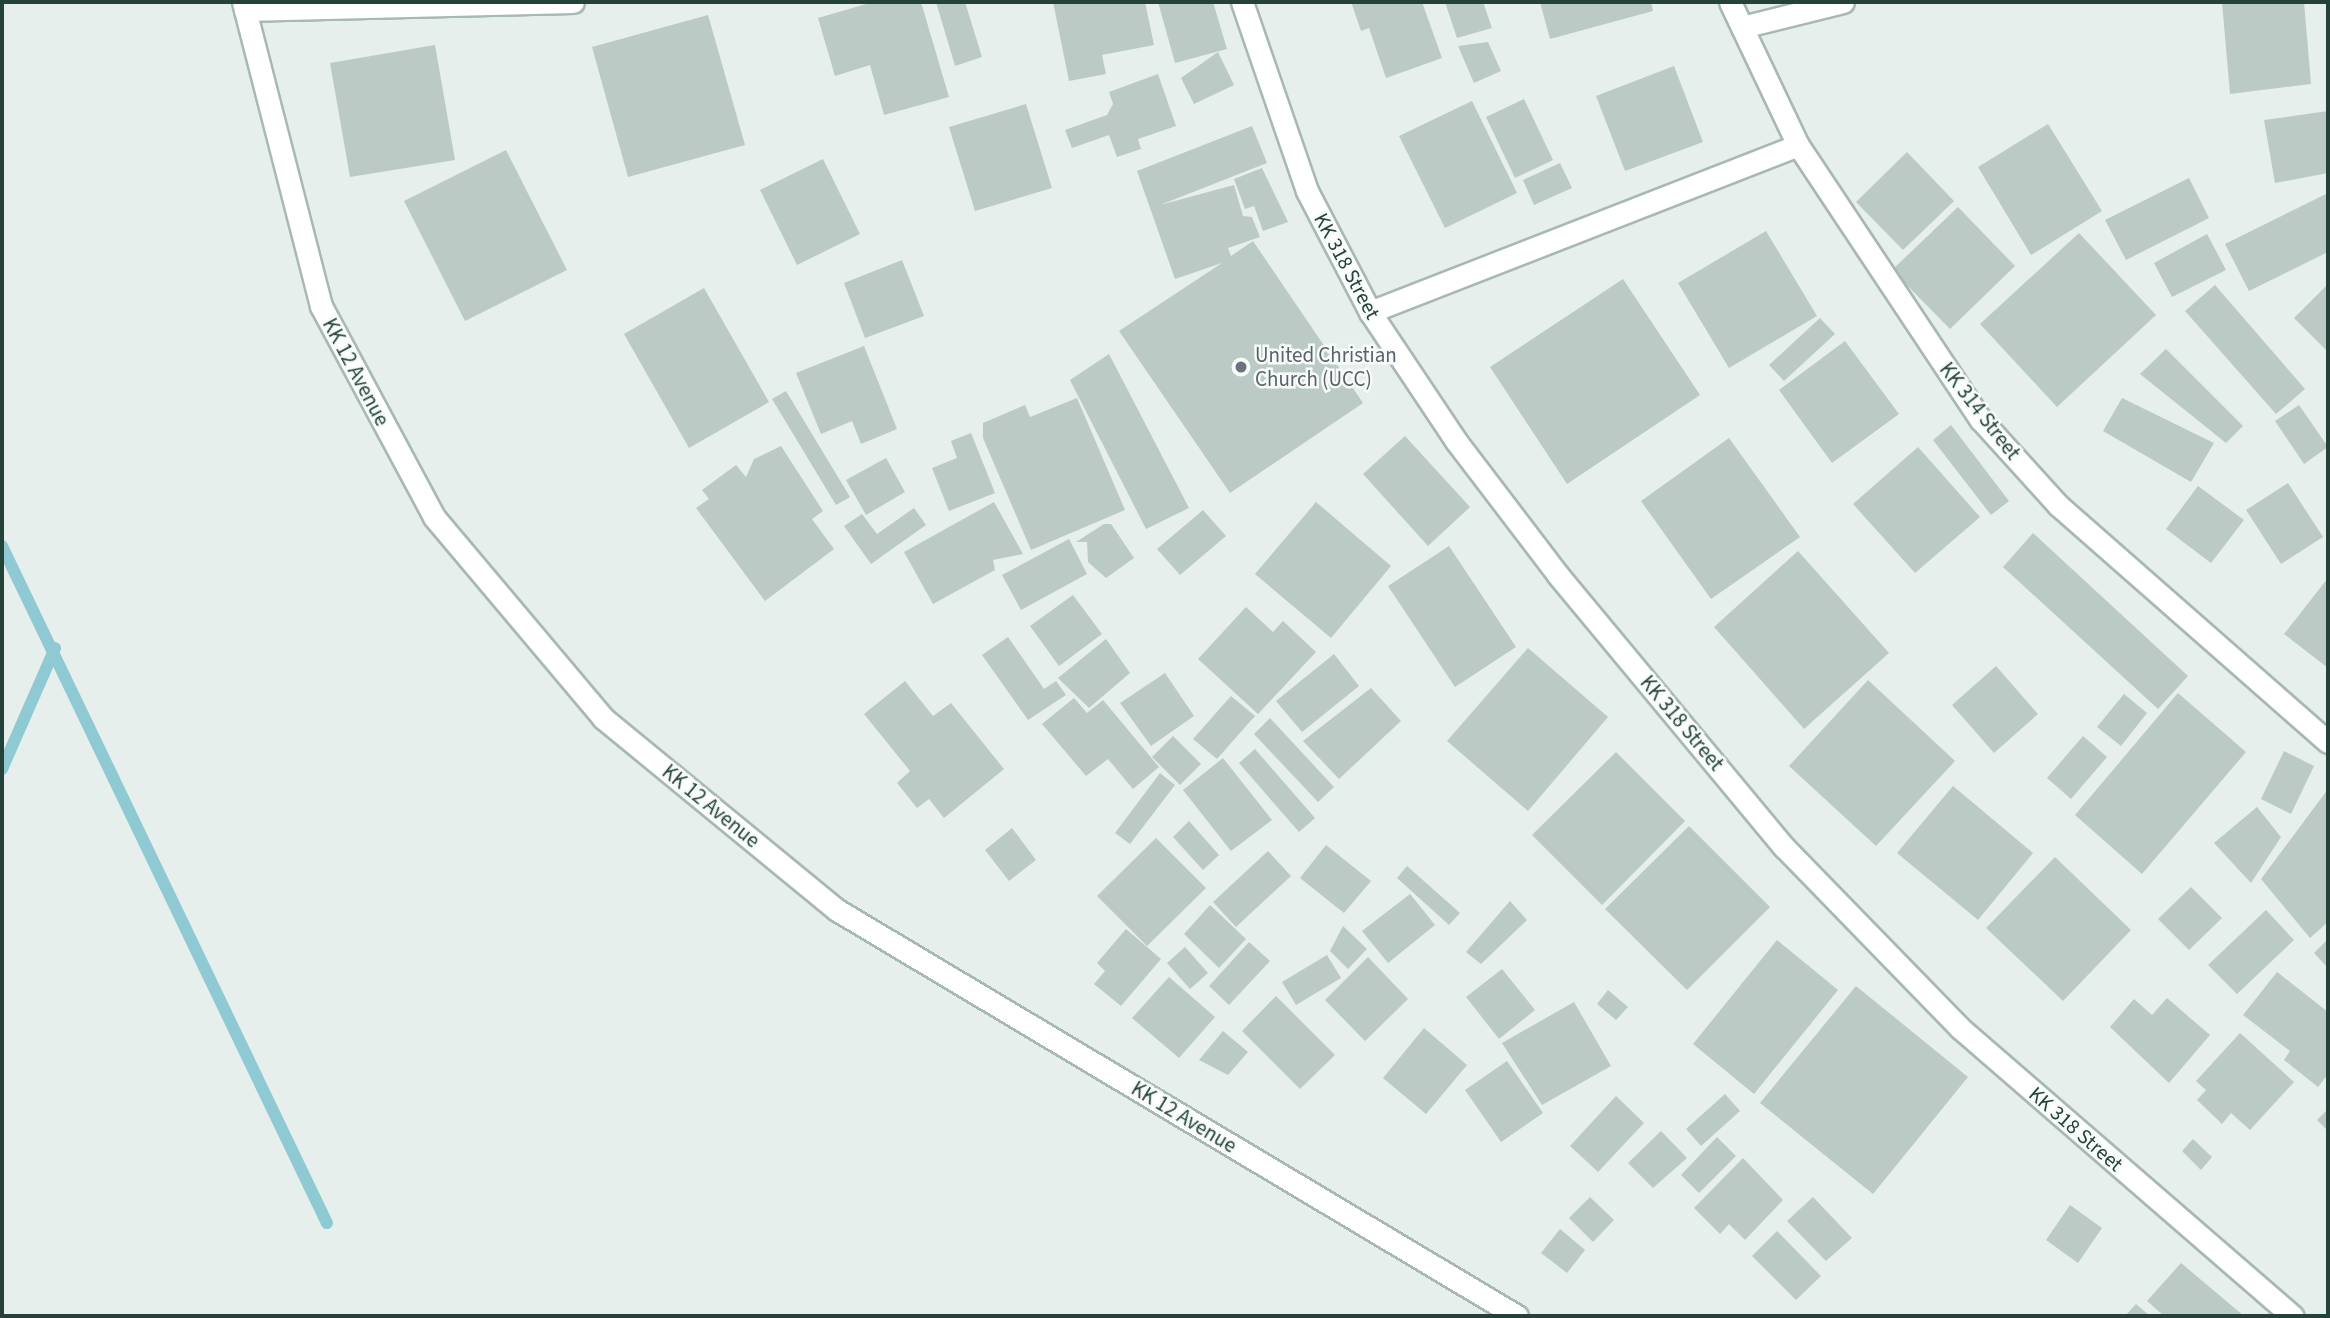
<!DOCTYPE html>
<style>
body{margin:0}
#map{position:relative;width:2330px;height:1318px;overflow:hidden;background:#e6efeb;font-family:"Source Sans 3",sans-serif}
div>[style]{position:absolute}
.stream>*{height:12px;margin:-6px;padding:0 6px;transform-origin:6px;border-radius:6px;background:#8ec9d4}
.building>*{inset:0;background:#bbcac4}
.roads{filter:drop-shadow(2px 0 #a8b8b2) drop-shadow(-2px 0 #a8b8b2) drop-shadow(0 2px #a8b8b2) drop-shadow(0 -2px #a8b8b2)}
.minor>*{height:21px;margin:-10.5px;padding:0 10.5px;transform-origin:10.5px;border-radius:10.5px;background:#fff}
.secondary>*{height:21px;margin:-10.5px;padding:0 10.5px;transform-origin:10.5px;border-radius:10.5px;background:#fff}
.dots>*{width:19px;height:19px;translate:-50% -50%;box-sizing:border-box;border:4px solid #f7fbf9;border-radius:50%}
span{translate:-50% -50%;white-space:nowrap;text-align:center;line-height:1.15;-webkit-text-stroke:5px #f7fbf9;paint-order:stroke}
.street-label{font-size:21px;color:#24423a}
.worship-label{font-size:21px;color:#5b616d}
.left{translate:0 -50%;text-align:left}
.frame{position:absolute;inset:0;border:4px solid #24423a;pointer-events:none}
</style>
<div id="map">
<div class="stream">
<i style="left:2px;top:546px;width:751px;rotate:64.36deg"></i>
<i style="left:2px;top:769px;width:132px;rotate:-66.3deg"></i>
</div>
<div class="building">
<i style="clip-path:polygon(873px 2px,921px 2px,949px 97px,884px 115px,870px 65px,835px 76px,818px 18px)"></i>
<i style="clip-path:polygon(936px 2px,965px 2px,982px 57px,955px 66px)"></i>
<i style="clip-path:polygon(1053px 2px,1145px 2px,1154px 45px,1102px 55px,1106px 74px,1069px 81px)"></i>
<i style="clip-path:polygon(1158px 2px,1213px 2px,1227px 49px,1175px 63px)"></i>
<i style="clip-path:polygon(1351px 2px,1422px 2px,1442px 58px,1386px 78px,1369px 28px,1361px 31px)"></i>
<i style="clip-path:polygon(1445px 2px,1483px 2px,1492px 28px,1457px 38px)"></i>
<i style="clip-path:polygon(1540px 2px,1651px 2px,1653px 11px,1550px 39px)"></i>
<i style="clip-path:polygon(2222px 2px,2304px 2px,2311px 84px,2230px 94px)"></i>
<i style="clip-path:polygon(708px 15px,745px 145px,628px 177px,592px 47px)"></i>
<i style="clip-path:polygon(1488px 42px,1501px 71px,1474px 83px,1458px 46px)"></i>
<i style="clip-path:polygon(435px 45px,455px 160px,350px 177px,330px 63px)"></i>
<i style="clip-path:polygon(1218px 52px,1234px 85px,1194px 104px,1181px 78px)"></i>
<i style="clip-path:polygon(1674px 66px,1703px 142px,1625px 171px,1596px 96px)"></i>
<i style="clip-path:polygon(1158px 74px,1176px 126px,1138px 139px,1141px 149px,1117px 157px,1109px 135px,1072px 148px,1065px 130px,1107px 115px,1113px 104px,1109px 92px)"></i>
<i style="clip-path:polygon(1524px 99px,1553px 160px,1515px 178px,1486px 117px)"></i>
<i style="clip-path:polygon(1472px 101px,1517px 193px,1445px 228px,1399px 136px)"></i>
<i style="clip-path:polygon(1026px 104px,1052px 188px,975px 211px,949px 127px)"></i>
<i style="clip-path:polygon(2328px 111px,2328px 173px,2275px 183px,2264px 120px)"></i>
<i style="clip-path:polygon(2048px 124px,2102px 211px,2031px 255px,1978px 167px)"></i>
<i style="clip-path:polygon(1252px 126px,1267px 163px,1160px 205px,1234px 185px,1243px 216px,1252px 217px,1260px 237px,1228px 248px,1231px 256px,1253px 241px,1363px 403px,1230px 493px,1119px 331px,1222px 263px,1175px 279px,1137px 171px)"></i>
<i style="clip-path:polygon(506px 150px,567px 270px,465px 321px,404px 201px)"></i>
<i style="clip-path:polygon(1907px 152px,1954px 201px,1903px 250px,1856px 202px)"></i>
<i style="clip-path:polygon(823px 159px,860px 234px,797px 265px,760px 190px)"></i>
<i style="clip-path:polygon(1560px 163px,1572px 188px,1534px 205px,1523px 180px)"></i>
<i style="clip-path:polygon(1262px 168px,1288px 222px,1263px 231px,1254px 206px,1245px 209px,1234px 179px)"></i>
<i style="clip-path:polygon(2189px 178px,2209px 218px,2126px 260px,2105px 220px)"></i>
<i style="clip-path:polygon(2328px 193px,2328px 252px,2249px 291px,2225px 244px)"></i>
<i style="clip-path:polygon(1958px 207px,2015px 266px,1950px 329px,1892px 270px)"></i>
<i style="clip-path:polygon(1766px 231px,1817px 316px,1729px 368px,1678px 283px)"></i>
<i style="clip-path:polygon(2079px 233px,2156px 315px,2057px 407px,1980px 324px)"></i>
<i style="clip-path:polygon(2207px 234px,2226px 270px,2172px 297px,2154px 263px)"></i>
<i style="clip-path:polygon(902px 260px,924px 316px,865px 338px,844px 283px)"></i>
<i style="clip-path:polygon(1623px 279px,1700px 395px,1567px 484px,1490px 367px)"></i>
<i style="clip-path:polygon(2328px 284px,2328px 352px,2294px 318px)"></i>
<i style="clip-path:polygon(2215px 285px,2305px 389px,2276px 414px,2185px 311px)"></i>
<i style="clip-path:polygon(704px 288px,769px 402px,689px 448px,624px 334px)"></i>
<i style="clip-path:polygon(1820px 318px,1835px 334px,1784px 381px,1769px 365px)"></i>
<i style="clip-path:polygon(1845px 341px,1899px 414px,1832px 463px,1779px 390px)"></i>
<i style="clip-path:polygon(864px 346px,897px 429px,861px 444px,852px 421px,821px 434px,796px 373px)"></i>
<i style="clip-path:polygon(2166px 349px,2243px 426px,2226px 443px,2140px 374px)"></i>
<i style="clip-path:polygon(1109px 354px,1189px 508px,1146px 529px,1070px 380px)"></i>
<i style="clip-path:polygon(786px 391px,850px 497px,836px 505px,772px 399px)"></i>
<i style="clip-path:polygon(1077px 398px,1125px 510px,1031px 550px,983px 438px,983px 423px,1025px 405px,1030px 417px)"></i>
<i style="clip-path:polygon(2122px 398px,2214px 443px,2191px 482px,2103px 431px)"></i>
<i style="clip-path:polygon(2299px 405px,2328px 447px,2304px 464px,2275px 421px)"></i>
<i style="clip-path:polygon(1951px 425px,2009px 501px,1991px 515px,1933px 440px)"></i>
<i style="clip-path:polygon(971px 433px,995px 493px,949px 511px,932px 468px,957px 458px,951px 441px)"></i>
<i style="clip-path:polygon(1405px 436px,1470px 507px,1428px 546px,1363px 474px)"></i>
<i style="clip-path:polygon(1729px 438px,1800px 537px,1711px 599px,1641px 501px)"></i>
<i style="clip-path:polygon(781px 446px,823px 511px,812px 519px,834px 549px,765px 601px,696px 508px,709px 499px,702px 490px,736px 465px,746px 477px,754px 459px)"></i>
<i style="clip-path:polygon(1918px 447px,1980px 517px,1915px 573px,1853px 504px)"></i>
<i style="clip-path:polygon(886px 458px,905px 492px,866px 515px,846px 480px)"></i>
<i style="clip-path:polygon(2288px 483px,2323px 537px,2281px 564px,2246px 510px)"></i>
<i style="clip-path:polygon(2198px 486px,2244px 520px,2211px 563px,2166px 529px)"></i>
<i style="clip-path:polygon(994px 502px,1023px 554px,993px 560px,995px 570px,933px 604px,904px 552px)"></i>
<i style="clip-path:polygon(1316px 502px,1391px 566px,1331px 638px,1255px 574px)"></i>
<i style="clip-path:polygon(914px 508px,926px 525px,871px 564px,844px 526px,862px 514px,877px 534px)"></i>
<i style="clip-path:polygon(1203px 510px,1226px 536px,1180px 575px,1157px 549px)"></i>
<i style="clip-path:polygon(1104px 524px,1111px 524px,1134px 558px,1106px 578px,1088px 562px,1087px 542px,1076px 542px)"></i>
<i style="clip-path:polygon(2033px 533px,2188px 676px,2158px 709px,2003px 567px)"></i>
<i style="clip-path:polygon(1069px 539px,1087px 574px,1021px 610px,1002px 575px)"></i>
<i style="clip-path:polygon(1449px 546px,1516px 647px,1455px 687px,1388px 586px)"></i>
<i style="clip-path:polygon(1798px 551px,1889px 653px,1804px 729px,1714px 627px)"></i>
<i style="clip-path:polygon(2328px 578px,2328px 668px,2284px 634px)"></i>
<i style="clip-path:polygon(1073px 595px,1102px 634px,1059px 666px,1030px 626px)"></i>
<i style="clip-path:polygon(1246px 607px,1273px 632px,1283px 621px,1316px 652px,1258px 714px,1198px 659px)"></i>
<i style="clip-path:polygon(1008px 637px,1044px 689px,1056px 681px,1066px 695px,1028px 720px,982px 655px)"></i>
<i style="clip-path:polygon(1106px 639px,1130px 673px,1089px 708px,1058px 678px)"></i>
<i style="clip-path:polygon(1528px 648px,1608px 717px,1528px 811px,1447px 741px)"></i>
<i style="clip-path:polygon(1334px 654px,1359px 686px,1302px 732px,1276px 701px)"></i>
<i style="clip-path:polygon(1996px 666px,2038px 714px,1994px 753px,1952px 705px)"></i>
<i style="clip-path:polygon(1165px 673px,1194px 716px,1151px 746px,1120px 703px)"></i>
<i style="clip-path:polygon(1868px 680px,1955px 761px,1876px 846px,1789px 766px)"></i>
<i style="clip-path:polygon(905px 681px,933px 716px,951px 703px,1004px 769px,944px 818px,929px 799px,917px 808px,897px 783px,910px 771px,864px 714px)"></i>
<i style="clip-path:polygon(1371px 688px,1401px 721px,1339px 779px,1303px 741px)"></i>
<i style="clip-path:polygon(2178px 693px,2246px 752px,2142px 874px,2075px 815px)"></i>
<i style="clip-path:polygon(2124px 694px,2147px 713px,2121px 746px,2097px 727px)"></i>
<i style="clip-path:polygon(1231px 696px,1255px 716px,1217px 759px,1193px 739px)"></i>
<i style="clip-path:polygon(1074px 698px,1087px 713px,1103px 700px,1159px 767px,1133px 789px,1108px 759px,1086px 776px,1042px 724px)"></i>
<i style="clip-path:polygon(1270px 718px,1334px 787px,1318px 802px,1254px 734px)"></i>
<i style="clip-path:polygon(1173px 736px,1201px 764px,1180px 785px,1152px 757px)"></i>
<i style="clip-path:polygon(2083px 736px,2107px 757px,2071px 799px,2047px 778px)"></i>
<i style="clip-path:polygon(1255px 749px,1315px 818px,1299px 832px,1239px 763px)"></i>
<i style="clip-path:polygon(2284px 751px,2314px 766px,2291px 814px,2261px 799px)"></i>
<i style="clip-path:polygon(1616px 752px,1685px 821px,1602px 905px,1532px 835px)"></i>
<i style="clip-path:polygon(1223px 758px,1272px 820px,1231px 851px,1183px 790px)"></i>
<i style="clip-path:polygon(1160px 773px,1175px 785px,1130px 844px,1115px 833px)"></i>
<i style="clip-path:polygon(1953px 786px,2033px 853px,1978px 920px,1897px 853px)"></i>
<i style="clip-path:polygon(2328px 789px,2328px 922px,2310px 938px,2261px 879px)"></i>
<i style="clip-path:polygon(2257px 807px,2281px 837px,2251px 883px,2214px 843px)"></i>
<i style="clip-path:polygon(1189px 821px,1219px 855px,1203px 870px,1173px 837px)"></i>
<i style="clip-path:polygon(1689px 826px,1770px 907px,1687px 990px,1605px 909px)"></i>
<i style="clip-path:polygon(1012px 828px,1036px 860px,1009px 881px,985px 850px)"></i>
<i style="clip-path:polygon(1156px 838px,1206px 888px,1147px 946px,1097px 896px)"></i>
<i style="clip-path:polygon(1326px 845px,1371px 881px,1344px 913px,1300px 878px)"></i>
<i style="clip-path:polygon(1268px 851px,1291px 876px,1236px 927px,1213px 902px)"></i>
<i style="clip-path:polygon(2055px 857px,2131px 930px,2063px 1001px,1986px 928px)"></i>
<i style="clip-path:polygon(1407px 866px,1460px 913px,1449px 925px,1397px 878px)"></i>
<i style="clip-path:polygon(2191px 887px,2222px 918px,2189px 950px,2158px 919px)"></i>
<i style="clip-path:polygon(1410px 894px,1435px 925px,1388px 963px,1362px 931px)"></i>
<i style="clip-path:polygon(1510px 901px,1527px 920px,1481px 964px,1466px 952px)"></i>
<i style="clip-path:polygon(1210px 905px,1246px 939px,1219px 968px,1184px 934px)"></i>
<i style="clip-path:polygon(2266px 910px,2294px 940px,2237px 994px,2208px 965px)"></i>
<i style="clip-path:polygon(1343px 926px,1367px 949px,1348px 969px,1330px 951px)"></i>
<i style="clip-path:polygon(1126px 929px,1161px 959px,1121px 1006px,1094px 984px,1105px 971px,1097px 963px)"></i>
<i style="clip-path:polygon(2328px 939px,2328px 968px,2314px 953px)"></i>
<i style="clip-path:polygon(1777px 940px,1838px 990px,1754px 1094px,1693px 1044px)"></i>
<i style="clip-path:polygon(1249px 942px,1270px 961px,1229px 1005px,1209px 986px)"></i>
<i style="clip-path:polygon(1185px 947px,1208px 973px,1190px 989px,1167px 963px)"></i>
<i style="clip-path:polygon(1327px 955px,1341px 978px,1296px 1005px,1282px 982px)"></i>
<i style="clip-path:polygon(1368px 957px,1408px 999px,1365px 1041px,1325px 1000px)"></i>
<i style="clip-path:polygon(1502px 969px,1535px 1010px,1499px 1039px,1466px 997px)"></i>
<i style="clip-path:polygon(2277px 972px,2328px 1012px,2328px 1074px,2318px 1087px,2284px 1060px,2290px 1051px,2243px 1015px)"></i>
<i style="clip-path:polygon(1169px 977px,1215px 1017px,1179px 1058px,1132px 1018px)"></i>
<i style="clip-path:polygon(1856px 986px,1968px 1077px,1873px 1194px,1760px 1103px)"></i>
<i style="clip-path:polygon(1608px 990px,1628px 1007px,1616px 1020px,1597px 1004px)"></i>
<i style="clip-path:polygon(1276px 996px,1335px 1055px,1300px 1089px,1242px 1031px)"></i>
<i style="clip-path:polygon(2167px 998px,2210px 1035px,2169px 1083px,2110px 1027px,2134px 999px,2152px 1015px)"></i>
<i style="clip-path:polygon(1574px 1002px,1611px 1066px,1542px 1105px,1502px 1043px)"></i>
<i style="clip-path:polygon(1424px 1028px,1467px 1065px,1426px 1114px,1383px 1078px)"></i>
<i style="clip-path:polygon(1223px 1031px,1248px 1052px,1228px 1075px,1199px 1060px)"></i>
<i style="clip-path:polygon(2240px 1033px,2294px 1082px,2250px 1130px,2231px 1113px,2222px 1124px,2197px 1100px,2206px 1090px,2196px 1081px)"></i>
<i style="clip-path:polygon(1507px 1061px,1543px 1113px,1501px 1142px,1465px 1090px)"></i>
<i style="clip-path:polygon(1725px 1094px,1740px 1111px,1701px 1146px,1686px 1129px)"></i>
<i style="clip-path:polygon(1616px 1096px,1644px 1123px,1598px 1172px,1570px 1146px)"></i>
<i style="clip-path:polygon(2328px 1109px,2328px 1131px,2317px 1120px)"></i>
<i style="clip-path:polygon(1661px 1131px,1687px 1158px,1653px 1188px,1628px 1163px)"></i>
<i style="clip-path:polygon(1717px 1137px,1736px 1156px,1699px 1193px,1681px 1175px)"></i>
<i style="clip-path:polygon(2193px 1139px,2212px 1157px,2201px 1170px,2182px 1151px)"></i>
<i style="clip-path:polygon(1743px 1158px,1783px 1200px,1745px 1240px,1729px 1224px,1720px 1234px,1694px 1208px)"></i>
<i style="clip-path:polygon(1590px 1197px,1614px 1220px,1593px 1242px,1569px 1218px)"></i>
<i style="clip-path:polygon(1813px 1197px,1852px 1238px,1826px 1261px,1787px 1221px)"></i>
<i style="clip-path:polygon(2070px 1205px,2102px 1228px,2078px 1263px,2046px 1240px)"></i>
<i style="clip-path:polygon(1560px 1229px,1585px 1250px,1567px 1273px,1541px 1253px)"></i>
<i style="clip-path:polygon(1777px 1231px,1821px 1276px,1796px 1300px,1752px 1256px)"></i>
<i style="clip-path:polygon(2181px 1263px,2244px 1316px,2164px 1316px,2147px 1301px)"></i>
<i style="clip-path:polygon(2136px 1304px,2150px 1316px,2125px 1316px)"></i>
</div>
<div class="roads">
<div class="minor">
<i style="left:1242px;top:2px;width:200px;rotate:71deg"></i>
<i style="left:1307px;top:191px;width:136px;rotate:62.5deg"></i>
<i style="left:1370px;top:312px;width:155px;rotate:56.3deg"></i>
<i style="left:1456px;top:441px;width:168px;rotate:52.7deg"></i>
<i style="left:1558px;top:575px;width:354px;rotate:50.3deg"></i>
<i style="left:1784px;top:847px;width:252px;rotate:45.8deg"></i>
<i style="left:1960px;top:1028px;width:440px;rotate:40.9deg"></i>
<i style="left:1730px;top:2px;width:158px;rotate:64.6deg"></i>
<i style="left:1798px;top:145px;width:330px;rotate:56.4deg"></i>
<i style="left:1981px;top:420px;width:115px;rotate:47.8deg"></i>
<i style="left:2058px;top:505px;width:359px;rotate:41.3deg"></i>
<i style="left:245px;top:10px;width:328px;rotate:-1.4deg"></i>
<i style="left:1742px;top:27px;width:104px;rotate:-13.9deg"></i>
<i style="left:1370px;top:312px;width:459px;rotate:-21.3deg"></i>
</div>
<div class="secondary">
<i style="left:243px;top:2px;width:314px;rotate:75.6deg"></i>
<i style="left:321px;top:306px;width:239px;rotate:61.8deg"></i>
<i style="left:434px;top:517px;width:263px;rotate:49.9deg"></i>
<i style="left:603px;top:718px;width:303px;rotate:39.4deg"></i>
<i style="left:837px;top:910px;width:792px;rotate:30.84deg"></i>
</div>
</div>
<div class="dots">
<i style="left:1241px;top:367px;background:#6b7280"></i>
</div>
<div class="street-label">
<span style="left:1347px;top:266px;rotate:62deg">KK 318 Street</span>
<span style="left:356px;top:372px;rotate:62deg">KK 12 Avenue</span>
<span style="left:1980px;top:411px;rotate:52deg">KK 314 Street</span>
<span style="left:1682px;top:723px;rotate:50deg">KK 318 Street</span>
<span style="left:711px;top:806px;rotate:39deg">KK 12 Avenue</span>
<span style="left:1184px;top:1117px;rotate:31deg">KK 12 Avenue</span>
<span style="left:2076px;top:1129px;rotate:41deg">KK 318 Street</span>
</div>
<div class="worship-label">
<span class="left" style="left:1255px;top:367px">United Christian<br>Church (UCC)</span>
</div>
<div class="frame"></div>
</div>
